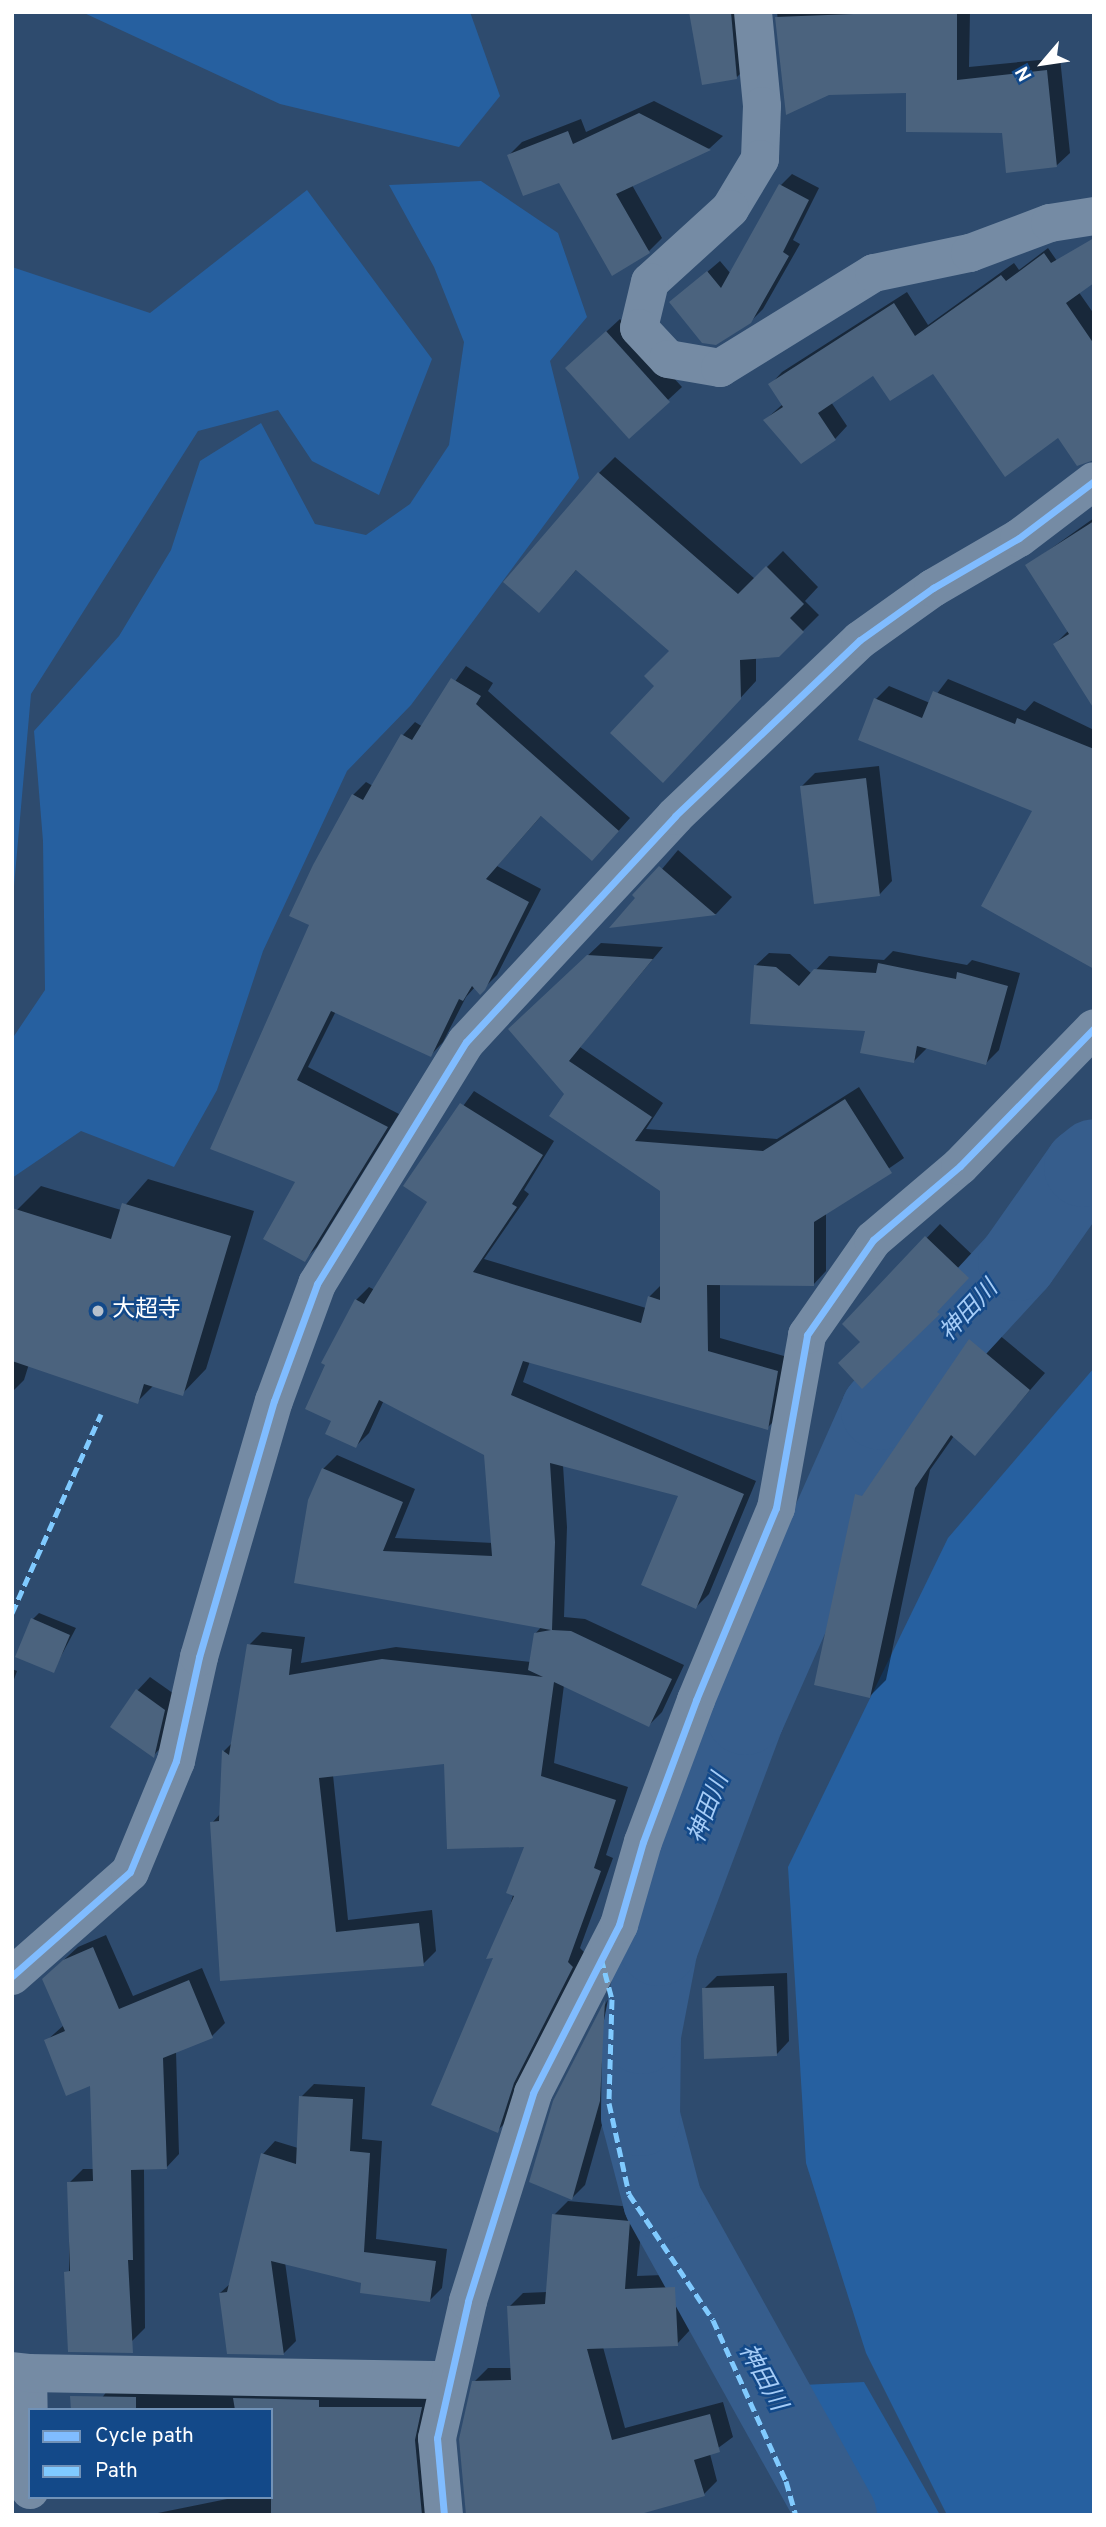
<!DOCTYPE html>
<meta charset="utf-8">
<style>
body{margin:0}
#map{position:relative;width:1106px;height:2527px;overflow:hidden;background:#2e4b6e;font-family:Overpass,"Noto Sans JP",sans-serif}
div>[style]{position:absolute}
.green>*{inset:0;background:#2660a0}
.shadow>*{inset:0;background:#0007}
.river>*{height:79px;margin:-39.5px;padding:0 39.5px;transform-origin:39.5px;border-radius:39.5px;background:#365d8c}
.building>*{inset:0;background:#4b637e}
.minor>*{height:38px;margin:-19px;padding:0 19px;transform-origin:19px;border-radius:19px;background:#758ba4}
.quiet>*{height:5px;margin-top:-2.5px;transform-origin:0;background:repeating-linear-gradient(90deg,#80caff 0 10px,transparent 0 15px)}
.cycleway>*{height:7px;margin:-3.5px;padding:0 3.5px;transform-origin:3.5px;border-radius:3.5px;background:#80bcff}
.dots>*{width:19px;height:19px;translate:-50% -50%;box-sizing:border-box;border:4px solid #134989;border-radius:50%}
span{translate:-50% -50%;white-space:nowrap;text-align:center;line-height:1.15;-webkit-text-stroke:5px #134989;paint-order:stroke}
.poi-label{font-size:23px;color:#fff}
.left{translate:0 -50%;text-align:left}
.water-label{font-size:24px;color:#a5ccf7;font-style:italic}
.frame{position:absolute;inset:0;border:14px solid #fff;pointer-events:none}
.legend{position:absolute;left:28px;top:2408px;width:245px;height:91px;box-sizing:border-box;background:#134989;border:2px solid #7192b8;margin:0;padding:9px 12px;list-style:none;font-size:21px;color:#fff}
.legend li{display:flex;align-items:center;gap:14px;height:35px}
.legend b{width:35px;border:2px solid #7192b8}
.north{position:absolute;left:1008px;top:28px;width:70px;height:70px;-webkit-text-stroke:5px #134989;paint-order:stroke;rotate:241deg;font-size:19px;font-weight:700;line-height:28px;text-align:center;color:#fff}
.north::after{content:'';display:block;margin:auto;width:24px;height:32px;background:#fff;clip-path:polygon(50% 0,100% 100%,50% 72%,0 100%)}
</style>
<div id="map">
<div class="green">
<i style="clip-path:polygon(82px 12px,470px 12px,500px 96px,459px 147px,280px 104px)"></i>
<i style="clip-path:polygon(481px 181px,558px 233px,587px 317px,550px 361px,579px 478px,411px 705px,347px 771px,263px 951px,217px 1090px,174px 1167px,81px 1131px,12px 1178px,12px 1039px,45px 990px,43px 841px,34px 731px,119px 636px,171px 550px,200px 461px,261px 423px,315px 524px,366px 535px,410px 504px,449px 445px,464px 342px,434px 267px,389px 185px)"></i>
<i style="clip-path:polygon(307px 190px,432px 359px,379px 495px,312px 461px,278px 410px,198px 431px,31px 694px,12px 909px,12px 267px,150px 313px)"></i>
<i style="clip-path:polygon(1094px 1368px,1094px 2515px,947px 2515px,866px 2353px,806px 2163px,788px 1867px,948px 1538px)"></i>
<i style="clip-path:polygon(864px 2382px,940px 2515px,857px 2515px,803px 2385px)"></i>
</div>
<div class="shadow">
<i style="clip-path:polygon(692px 12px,747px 12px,750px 64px,737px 77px)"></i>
<i style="clip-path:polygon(777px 12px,970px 12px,969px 67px,1060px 58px,1070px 153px,1056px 166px,1004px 131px,908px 91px,829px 93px,787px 113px)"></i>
<i style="clip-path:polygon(654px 101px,723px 136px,710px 148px,632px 185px,662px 238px,649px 251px,560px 180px,509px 155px,522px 142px,581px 119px,586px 132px)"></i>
<i style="clip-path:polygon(792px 174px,819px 188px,793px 240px,800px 244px,763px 309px,750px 322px,672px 302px,720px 261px,731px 274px,780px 186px)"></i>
<i style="clip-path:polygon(1048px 248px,1094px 314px,1094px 453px,933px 371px,874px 374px,831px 402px,847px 426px,835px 439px,765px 420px,783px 404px,770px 385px,782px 372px,907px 292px,928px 325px,1014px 263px,1019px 270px)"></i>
<i style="clip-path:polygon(620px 319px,682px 387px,629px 436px,581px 355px)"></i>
<i style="clip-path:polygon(615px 457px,755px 579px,783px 551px,818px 587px,805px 601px,819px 615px,778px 656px,756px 657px,756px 681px,679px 765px,656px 686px,671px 650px,577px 569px,554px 595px,599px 473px)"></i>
<i style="clip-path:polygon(1094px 518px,1094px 706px,1055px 644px,1069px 630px,1028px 565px)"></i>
<i style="clip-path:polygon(466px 666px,493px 683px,488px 691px,630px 818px,605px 846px,542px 815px,497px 866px,541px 889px,497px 975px,480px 992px,475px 987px,466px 997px,443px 1042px,431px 1055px,336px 1011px,308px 1067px,399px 1114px,317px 1247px,304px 1260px,297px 1181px,213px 1148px,311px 924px,353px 795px,366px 782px,373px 786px,403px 735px,415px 722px,423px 727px)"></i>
<i style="clip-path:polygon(948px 679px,1025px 711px,1034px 701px,1094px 730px,1094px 967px,1035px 810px,876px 699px,889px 686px,930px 703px)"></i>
<i style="clip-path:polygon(879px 766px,892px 881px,879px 895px,802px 786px,815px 773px)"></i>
<i style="clip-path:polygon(678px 850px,732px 897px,716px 914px,614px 926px)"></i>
<i style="clip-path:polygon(601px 943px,663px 947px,580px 1047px,663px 1103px,646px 1129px,777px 1139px,859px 1087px,904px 1158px,826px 1212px,826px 1271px,813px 1285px,720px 1283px,720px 1338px,791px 1358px,780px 1415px,767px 1428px,530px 1361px,523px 1382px,756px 1481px,709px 1594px,696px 1607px,681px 1495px,563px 1465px,567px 1527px,564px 1617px,585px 1619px,684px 1665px,662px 1712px,649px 1725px,564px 1685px,554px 1763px,628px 1787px,606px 1855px,613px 1858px,580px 1948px,585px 1953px,510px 2118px,497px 2131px,496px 1956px,527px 1845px,446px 1762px,333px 1775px,348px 1920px,432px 1910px,436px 1951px,423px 1964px,222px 1980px,212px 1823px,221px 1813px,224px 1751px,233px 1742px,249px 1645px,262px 1632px,305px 1637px,301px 1663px,396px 1647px,531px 1662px,535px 1634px,542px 1626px,296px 1581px,310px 1500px,323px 1469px,337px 1455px,415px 1489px,395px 1538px,493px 1543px,486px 1454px,384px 1400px,369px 1433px,356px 1446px,333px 1420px,356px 1300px,369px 1287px,375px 1290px,430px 1201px,406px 1185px,474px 1091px,554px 1141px,524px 1190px,529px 1194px,484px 1259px,646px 1308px,649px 1297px,662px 1284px,662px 1190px,566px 1093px,524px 1016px)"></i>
<i style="clip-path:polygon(893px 951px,967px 965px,972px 960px,1020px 973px,999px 1050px,986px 1063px,928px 1047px,914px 1061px,867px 1029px,755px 966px,769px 953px,790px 954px,812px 974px,829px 956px,884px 960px)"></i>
<i style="clip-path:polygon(148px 1179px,254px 1211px,206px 1369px,182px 1394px,154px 1385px,137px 1402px,29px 1364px,24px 1380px,12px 1392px,12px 1226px,17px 1210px,41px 1186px,121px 1210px)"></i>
<i style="clip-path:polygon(940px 1224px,981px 1263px,949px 1298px,952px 1300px,862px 1387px,862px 1342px,845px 1324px)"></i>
<i style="clip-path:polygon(986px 1324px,1045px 1373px,975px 1453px,954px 1436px,930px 1470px,886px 1680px,870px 1696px,857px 1495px,875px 1479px,970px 1340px)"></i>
<i style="clip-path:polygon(39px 1613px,76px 1628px,53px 1671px,33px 1619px)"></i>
<i style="clip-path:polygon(12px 1669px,17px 1671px,12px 1685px)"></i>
<i style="clip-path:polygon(150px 1677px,177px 1696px,166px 1742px,154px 1755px,137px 1691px)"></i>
<i style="clip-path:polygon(106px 1935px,133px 1996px,202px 1968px,225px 2023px,212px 2036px,176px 2051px,179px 2154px,166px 2168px,144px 2168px,145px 2328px,132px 2341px,69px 2339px,69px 2183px,83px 2169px,94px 2169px,91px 2084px,46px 2041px,64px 2025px,57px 1966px,78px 1947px)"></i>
<i style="clip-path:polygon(787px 1973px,789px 2041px,776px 2055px,704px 1989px,717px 1976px)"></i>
<i style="clip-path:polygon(618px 1990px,613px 2086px,585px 2185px,572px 2198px,555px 2102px,607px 2001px)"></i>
<i style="clip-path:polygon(314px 2084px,365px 2087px,362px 2139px,382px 2141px,376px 2239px,447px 2249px,442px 2288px,429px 2301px,285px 2262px,296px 2341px,283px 2354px,220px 2293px,231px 2283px,263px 2154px,275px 2141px,298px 2148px,301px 2097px)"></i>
<i style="clip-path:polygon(568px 2201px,643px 2208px,637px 2276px,688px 2274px,690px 2330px,677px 2344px,603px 2347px,625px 2428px,723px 2402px,733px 2437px,710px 2454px,717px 2481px,704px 2494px,474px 2382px,488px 2368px,512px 2368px,509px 2307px,523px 2293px,547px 2292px,554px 2215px)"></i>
<i style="clip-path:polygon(107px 2391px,434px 2394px,443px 2515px,148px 2515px,237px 2497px,271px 2497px,271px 2410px,93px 2410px)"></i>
</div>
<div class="river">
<i style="left:837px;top:2515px;width:360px;rotate:-119.1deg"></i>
<i style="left:662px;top:2200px;width:87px;rotate:-104.7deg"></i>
<i style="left:640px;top:2116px;width:82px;rotate:-89.3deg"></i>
<i style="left:641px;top:2034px;width:90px;rotate:-79.1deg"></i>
<i style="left:658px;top:1946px;width:247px;rotate:-69.4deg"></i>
<i style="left:745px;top:1715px;width:334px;rotate:-66.1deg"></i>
<i style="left:880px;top:1410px;width:202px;rotate:-47.4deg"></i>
<i style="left:1017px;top:1261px;width:115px;rotate:-54.9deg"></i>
<i style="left:1083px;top:1167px;width:14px;rotate:-39deg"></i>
</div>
<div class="building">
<i style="clip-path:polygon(689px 12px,731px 12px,737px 79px,702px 85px)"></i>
<i style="clip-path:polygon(906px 12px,957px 12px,957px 80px,1047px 70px,1057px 167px,1006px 173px,1002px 133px,906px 132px,906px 93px,829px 95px,786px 115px,775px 17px)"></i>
<i style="clip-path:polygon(639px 113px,711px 150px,616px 194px,650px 253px,612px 276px,559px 183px,523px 196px,507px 155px,568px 131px,573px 144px)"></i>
<i style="clip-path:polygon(779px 184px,809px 200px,783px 252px,789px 256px,751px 323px,716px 345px,702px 343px,669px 302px,707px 271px,721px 288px)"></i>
<i style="clip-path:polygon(1094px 238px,1094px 283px,1066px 303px,1094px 344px,1094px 460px,1077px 466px,1058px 438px,1005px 477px,933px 374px,890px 401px,873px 376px,818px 413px,836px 440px,801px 464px,763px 420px,783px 407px,768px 384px,894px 303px,915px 336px,1001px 275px,1006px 281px,1044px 253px,1051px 263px)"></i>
<i style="clip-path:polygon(606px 331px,670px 402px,629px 439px,565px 368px)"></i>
<i style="clip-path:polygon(598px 472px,738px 594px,766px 566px,804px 604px,790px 618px,804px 632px,779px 657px,740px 660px,741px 699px,663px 783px,610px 733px,654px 686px,644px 676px,669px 651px,576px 570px,539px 613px,503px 582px)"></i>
<i style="clip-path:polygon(1094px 521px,1094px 709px,1053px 644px,1069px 634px,1025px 565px)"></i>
<i style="clip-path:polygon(451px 678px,481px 696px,476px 704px,619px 831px,592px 861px,541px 816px,486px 879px,529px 902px,485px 990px,480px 995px,472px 986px,463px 1001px,459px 999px,431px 1057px,331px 1011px,297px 1080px,388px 1127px,305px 1262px,263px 1239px,295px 1182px,210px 1149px,309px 925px,289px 916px,313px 865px,352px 794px,363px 800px,401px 734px,412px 740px)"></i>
<i style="clip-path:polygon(933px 691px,1015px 724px,1017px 718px,1094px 749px,1094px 969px,981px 906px,1032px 811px,858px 740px,874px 698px,922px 718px)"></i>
<i style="clip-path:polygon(866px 778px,880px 896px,814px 904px,800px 786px)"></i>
<i style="clip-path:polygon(659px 866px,716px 915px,609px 928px,635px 898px,632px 895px)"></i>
<i style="clip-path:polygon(587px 955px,653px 959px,569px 1061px,652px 1117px,635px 1141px,763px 1151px,845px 1099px,892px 1173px,814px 1222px,814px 1286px,707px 1285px,708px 1351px,778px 1371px,768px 1430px,523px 1361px,511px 1395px,744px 1494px,696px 1609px,641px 1585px,678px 1496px,550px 1463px,555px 1542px,552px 1630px,571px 1631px,672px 1679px,649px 1727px,554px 1682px,541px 1776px,616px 1800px,594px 1868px,601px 1871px,568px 1962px,573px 1967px,514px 2083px,498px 2133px,431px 2105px,493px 1958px,486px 1959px,514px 1896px,506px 1893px,524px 1847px,447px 1849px,444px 1764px,319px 1778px,336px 1932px,419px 1923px,424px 1966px,220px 1981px,210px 1822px,219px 1821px,222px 1750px,229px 1755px,247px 1644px,292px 1649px,289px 1675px,382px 1659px,543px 1677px,528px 1670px,534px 1633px,551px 1630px,294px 1583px,308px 1500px,322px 1468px,403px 1502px,383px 1551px,492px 1556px,484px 1455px,379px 1400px,356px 1448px,325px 1434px,331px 1421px,305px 1409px,325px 1365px,321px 1363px,355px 1299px,364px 1304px,427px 1202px,403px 1186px,460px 1103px,543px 1155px,512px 1204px,517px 1207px,473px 1272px,641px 1323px,648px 1296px,660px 1300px,660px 1191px,549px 1116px,564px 1094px,508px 1029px)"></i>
<i style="clip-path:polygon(878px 963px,956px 979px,957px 972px,1008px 986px,986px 1065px,917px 1046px,914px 1063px,860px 1053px,865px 1031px,750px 1024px,754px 965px,776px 967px,799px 986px,814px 969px,876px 973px)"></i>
<i style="clip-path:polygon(122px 1203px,231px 1236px,183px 1396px,144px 1384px,138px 1404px,12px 1361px,12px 1208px,111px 1239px)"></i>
<i style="clip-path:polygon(925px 1236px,969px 1278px,937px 1312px,940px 1314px,862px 1389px,838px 1363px,860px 1342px,842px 1324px)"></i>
<i style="clip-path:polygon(969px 1339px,1030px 1390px,975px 1456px,951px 1435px,915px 1488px,870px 1698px,814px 1685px,855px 1494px,862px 1496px)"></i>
<i style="clip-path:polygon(31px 1618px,70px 1635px,54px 1673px,15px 1657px)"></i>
<i style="clip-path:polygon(136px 1689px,165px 1710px,154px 1758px,110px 1727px)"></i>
<i style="clip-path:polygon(93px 1947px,119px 2009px,189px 1980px,213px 2038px,163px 2058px,167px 2169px,131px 2170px,133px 2260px,128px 2260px,133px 2353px,68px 2352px,64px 2272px,70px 2271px,67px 2182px,93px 2181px,90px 2086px,66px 2096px,44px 2040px,65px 2031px,42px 1979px,63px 1960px)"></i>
<i style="clip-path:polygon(774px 1986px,777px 2056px,704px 2059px,702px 1988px)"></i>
<i style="clip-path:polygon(605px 2000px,600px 2101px,572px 2200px,529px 2182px,553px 2101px)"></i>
<i style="clip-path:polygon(299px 2096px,353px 2099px,350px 2151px,370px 2153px,364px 2252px,436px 2261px,430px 2302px,360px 2293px,361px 2283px,271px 2261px,284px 2355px,227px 2354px,219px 2293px,227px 2292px,261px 2153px,296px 2164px)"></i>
<i style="clip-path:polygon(552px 2214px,630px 2221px,625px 2289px,675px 2287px,678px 2346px,587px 2349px,612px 2440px,710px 2414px,720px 2452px,694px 2460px,705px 2496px,637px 2515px,466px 2515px,459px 2439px,472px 2381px,511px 2380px,507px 2306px,545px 2304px)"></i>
<i style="clip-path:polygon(70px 2396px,136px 2397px,136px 2410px,71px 2410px)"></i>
<i style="clip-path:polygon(233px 2398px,319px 2400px,319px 2407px,422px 2407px,415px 2440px,422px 2515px,271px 2515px,271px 2410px,235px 2410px)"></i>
</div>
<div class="minor">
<i style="left:753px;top:12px;width:94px;rotate:84.5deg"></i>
<i style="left:762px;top:106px;width:53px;rotate:92.2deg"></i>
<i style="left:760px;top:159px;width:58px;rotate:121deg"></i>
<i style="left:730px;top:209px;width:108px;rotate:137.6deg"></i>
<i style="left:650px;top:282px;width:47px;rotate:103.4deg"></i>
<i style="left:639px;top:328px;width:42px;rotate:46.9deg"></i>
<i style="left:668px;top:359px;width:53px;rotate:9.8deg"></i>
<i style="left:720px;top:368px;width:181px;rotate:-31.7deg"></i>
<i style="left:874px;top:273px;width:98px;rotate:-11.8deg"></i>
<i style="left:970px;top:253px;width:85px;rotate:-20.6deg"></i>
<i style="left:1050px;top:223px;width:45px;rotate:-9deg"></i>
<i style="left:12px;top:1976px;width:157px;rotate:-41.4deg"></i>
<i style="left:130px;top:1872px;width:120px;rotate:-67.5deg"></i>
<i style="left:176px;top:1761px;width:107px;rotate:-77.5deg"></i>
<i style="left:199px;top:1657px;width:267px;rotate:-73.7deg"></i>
<i style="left:274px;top:1401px;width:125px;rotate:-69.8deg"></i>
<i style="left:317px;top:1284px;width:284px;rotate:-58.4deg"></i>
<i style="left:466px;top:1042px;width:308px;rotate:-47.2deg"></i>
<i style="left:675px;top:816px;width:255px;rotate:-43.6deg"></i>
<i style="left:860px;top:640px;width:90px;rotate:-35.5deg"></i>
<i style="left:933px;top:588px;width:99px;rotate:-30.2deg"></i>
<i style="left:1019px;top:538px;width:94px;rotate:-37.2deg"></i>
<i style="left:12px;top:2371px;width:16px;rotate:7deg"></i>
<i style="left:28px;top:2373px;width:117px;rotate:89deg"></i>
<i style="left:28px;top:2373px;width:421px;rotate:1deg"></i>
<i style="left:444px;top:2515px;width:77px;rotate:-95.2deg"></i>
<i style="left:437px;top:2438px;width:140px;rotate:-77.2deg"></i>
<i style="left:468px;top:2301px;width:218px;rotate:-72.6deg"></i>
<i style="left:533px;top:2093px;width:189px;rotate:-62.9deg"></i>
<i style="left:619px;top:1925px;width:86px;rotate:-73.9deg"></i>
<i style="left:643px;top:1842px;width:152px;rotate:-69.5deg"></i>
<i style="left:696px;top:1700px;width:208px;rotate:-67.4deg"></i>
<i style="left:776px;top:1508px;width:176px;rotate:-79.8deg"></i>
<i style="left:807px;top:1335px;width:116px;rotate:-55.2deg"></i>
<i style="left:873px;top:1240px;width:114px;rotate:-40.4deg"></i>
<i style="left:960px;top:1166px;width:192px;rotate:-45.8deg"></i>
</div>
<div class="quiet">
<i style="left:12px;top:1613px;width:218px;rotate:-65.9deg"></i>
<i style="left:601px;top:1958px;width:42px;rotate:75deg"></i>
<i style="left:612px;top:1999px;width:104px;rotate:91.7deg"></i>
<i style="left:609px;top:2103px;width:93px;rotate:77.6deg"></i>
<i style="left:629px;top:2194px;width:151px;rotate:56.3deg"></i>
<i style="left:713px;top:2320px;width:177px;rotate:65.6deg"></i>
<i style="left:786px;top:2481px;width:35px;rotate:74deg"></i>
</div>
<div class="cycleway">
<i style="left:12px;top:1976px;width:157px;rotate:-41.4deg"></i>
<i style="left:130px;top:1872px;width:120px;rotate:-67.5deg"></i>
<i style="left:176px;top:1761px;width:107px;rotate:-77.5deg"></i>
<i style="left:199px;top:1657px;width:267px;rotate:-73.7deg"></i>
<i style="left:274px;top:1401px;width:125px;rotate:-69.8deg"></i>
<i style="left:317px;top:1284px;width:284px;rotate:-58.4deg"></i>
<i style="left:466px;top:1042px;width:308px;rotate:-47.2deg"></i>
<i style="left:675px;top:816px;width:255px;rotate:-43.6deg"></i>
<i style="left:860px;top:640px;width:90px;rotate:-35.5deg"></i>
<i style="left:933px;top:588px;width:99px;rotate:-30.2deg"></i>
<i style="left:1019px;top:538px;width:94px;rotate:-37.2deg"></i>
<i style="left:444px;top:2515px;width:77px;rotate:-95.2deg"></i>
<i style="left:437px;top:2438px;width:140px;rotate:-77.2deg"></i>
<i style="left:468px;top:2301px;width:218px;rotate:-72.6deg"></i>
<i style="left:533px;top:2093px;width:189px;rotate:-62.9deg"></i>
<i style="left:619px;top:1925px;width:86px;rotate:-73.9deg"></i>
<i style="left:643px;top:1842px;width:152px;rotate:-69.5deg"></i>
<i style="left:696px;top:1700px;width:208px;rotate:-67.4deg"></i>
<i style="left:776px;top:1508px;width:176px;rotate:-79.8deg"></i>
<i style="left:807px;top:1335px;width:116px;rotate:-55.2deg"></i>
<i style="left:873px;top:1240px;width:114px;rotate:-40.4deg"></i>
<i style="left:960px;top:1166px;width:192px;rotate:-45.8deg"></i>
</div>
<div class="dots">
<i style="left:98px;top:1311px;background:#b6c0cc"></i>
</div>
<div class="poi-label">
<span class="left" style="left:112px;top:1311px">大超寺</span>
</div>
<div class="water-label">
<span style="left:970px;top:1312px;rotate:-47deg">神田川</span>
<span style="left:710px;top:1809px;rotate:-69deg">神田川</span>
<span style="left:761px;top:2378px;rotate:61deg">神田川</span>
</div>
<div class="frame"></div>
<ul class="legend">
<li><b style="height:9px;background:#80bcff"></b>Cycle path</li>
<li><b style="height:9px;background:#80caff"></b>Path</li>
</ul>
<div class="north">N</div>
</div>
